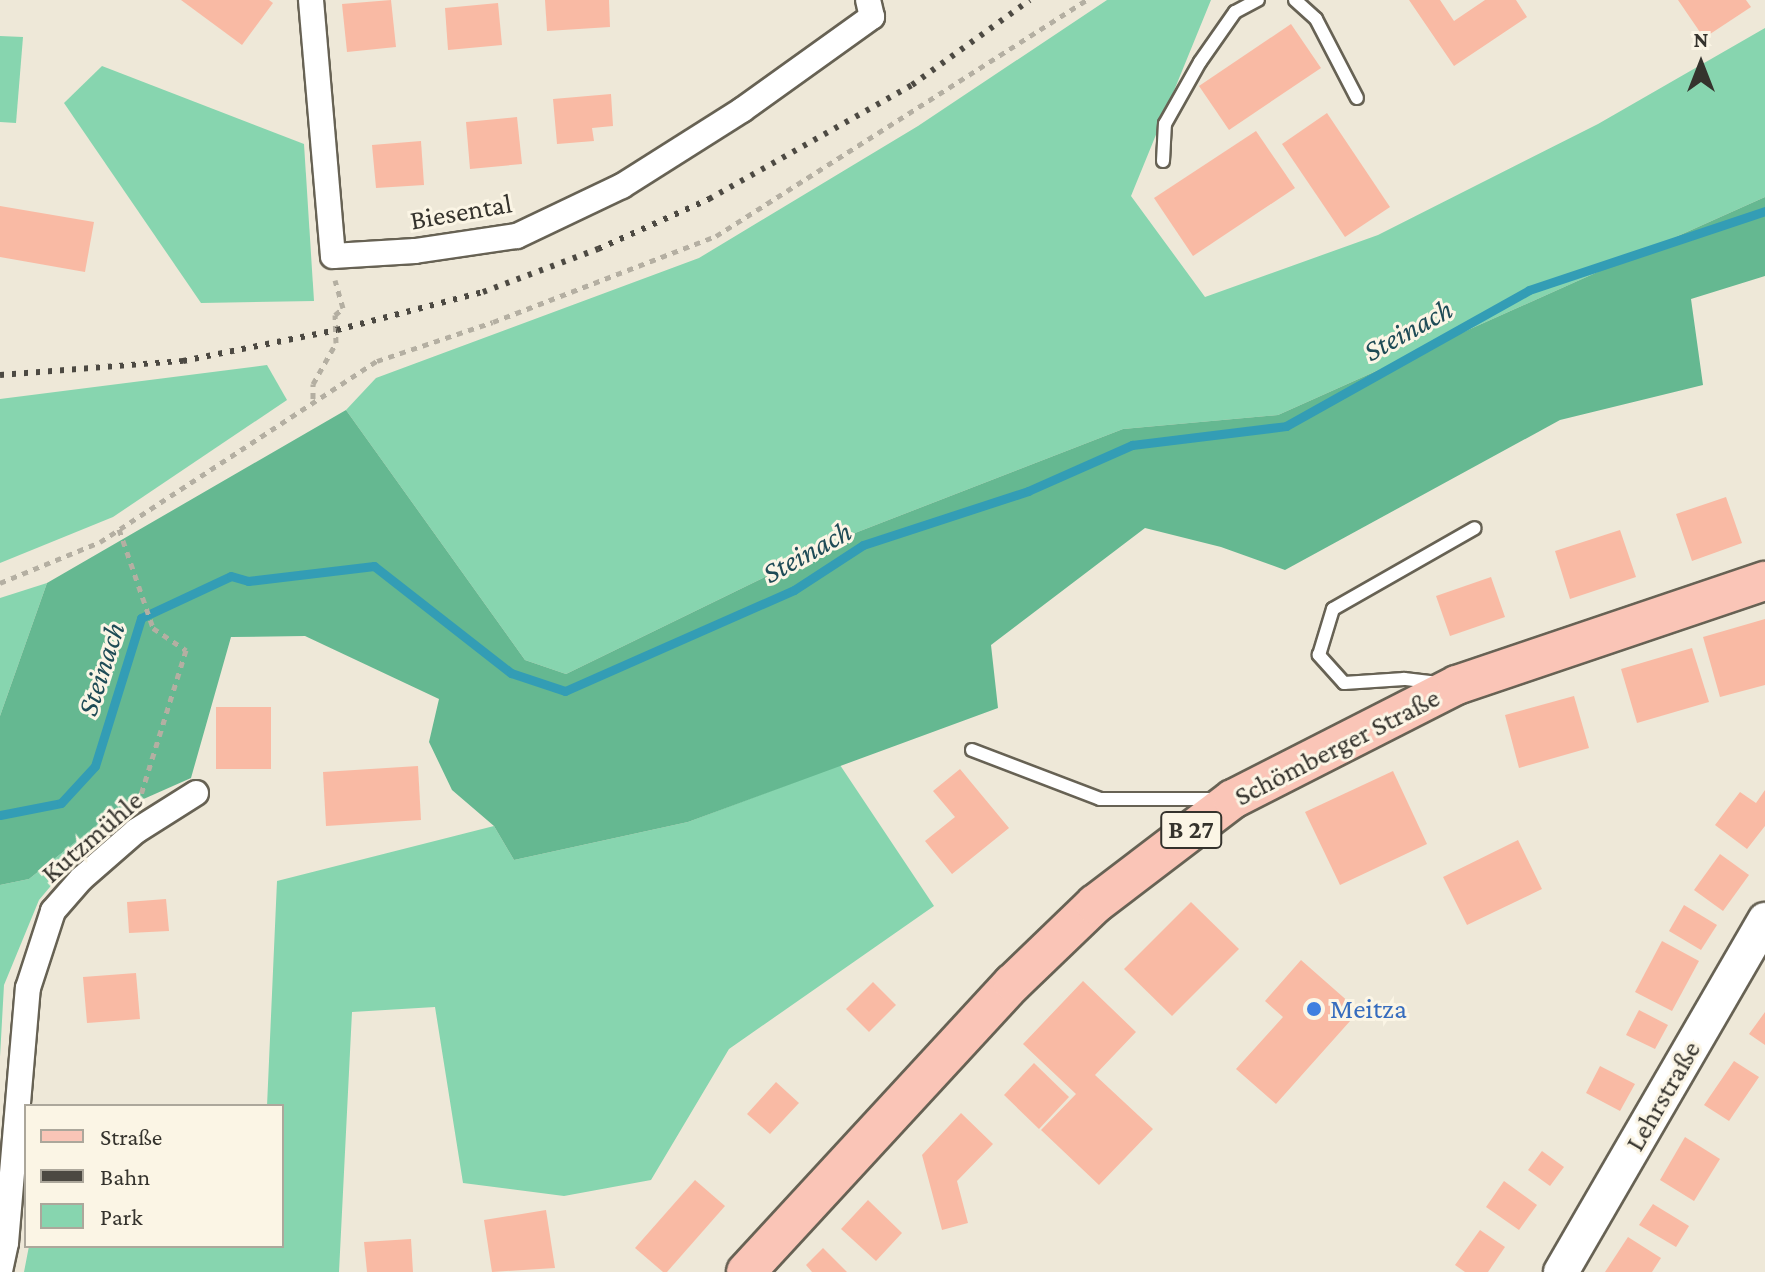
<!DOCTYPE html>
<meta charset="utf-8">
<style>
body{margin:0}
#map{position:relative;width:1765px;height:1272px;overflow:hidden;background:#eee8d8;font-family:"Crimson Pro",serif}
div>[style]{position:absolute}
.green>*{inset:0;background:#87d5af}
.forest>*{inset:0;background:#65b891}
.stream>*{height:9px;margin:-4.5px;padding:0 4.5px;transform-origin:4.5px;border-radius:4.5px;background:#339db5}
.building>*{inset:0;background:#f9baa4}
.path>*{height:5px;margin-top:-2.5px;transform-origin:0;background:repeating-linear-gradient(90deg,#b4afa2 0 6px,transparent 0 12px)}
.roads{filter:drop-shadow(2px 0 #676254) drop-shadow(-2px 0 #676254) drop-shadow(0 2px #676254) drop-shadow(0 -2px #676254)}
.lane>*{height:12px;margin:-6px;padding:0 6px;transform-origin:6px;border-radius:6px;background:#fff}
.street>*{height:24px;margin:-12px;padding:0 12px;transform-origin:12px;border-radius:12px;background:#fff}
.secondary>*{height:34px;margin:-17px;padding:0 17px;transform-origin:17px;border-radius:17px;background:#fff}
.primary>*{height:38px;margin:-19px;padding:0 19px;transform-origin:19px;border-radius:19px;background:#fac5b7}
.rail>*{height:6px;margin-top:-3px;transform-origin:0;background:repeating-linear-gradient(90deg,#4c4942 0 4px,transparent 0 12px)}
.dots>*{width:22px;height:22px;translate:-50% -50%;box-sizing:border-box;border:4px solid #fbf5e5;border-radius:50%}
span{translate:-50% -50%;white-space:nowrap;text-align:center;line-height:1.15;-webkit-text-stroke:6px #fbf5e5;paint-order:stroke}
.shield-label span{padding:2px 6px;background:#fbf5e5;border:2px solid;border-radius:6px;-webkit-text-stroke-width:0}
.shield-label{font-size:26px;color:#35332d;font-weight:700}
.street-label{font-size:28px;color:#35332d}
.shop-label{font-size:28px;color:#366cbe}
.left{translate:0 -50%;text-align:left}
.water-label{font-size:30px;color:#1e4b56;font-style:italic}
.legend{position:absolute;left:24px;top:1104px;width:260px;height:144px;box-sizing:border-box;background:#fbf5e5;border:2px solid #aca79b;margin:0;padding:10px 14px;list-style:none;font-size:24px;color:#35332d}
.legend li{display:flex;align-items:center;gap:16px;height:40px}
.legend b{width:40px;border:2px solid #aca79b}
.north{position:absolute;left:1661px;top:24px;width:80px;height:80px;-webkit-text-stroke:6px #fbf5e5;paint-order:stroke;rotate:0deg;font-size:22px;font-weight:700;line-height:32px;text-align:center;color:#35332d}
.north::after{content:'';display:block;margin:auto;width:28px;height:36px;background:#35332d;clip-path:polygon(50% 0,100% 100%,50% 72%,0 100%)}
</style>
<div id="map">
<div class="green">
<i style="clip-path:polygon(1107px 0,1211px 0,1131px 196px,1205px 297px,1378px 235px,1598px 124px,1765px 28px,1765px 197px,1278px 415px,1123px 429px,855px 533px,566px 674px,525px 660px,346px 410px,376px 378px,699px 258px,918px 126px)"></i>
<i style="clip-path:polygon(0 36px,23px 37px,16px 123px,0 122px)"></i>
<i style="clip-path:polygon(102px 66px,304px 144px,314px 301px,201px 303px,64px 103px)"></i>
<i style="clip-path:polygon(267px 365px,287px 400px,113px 517px,0 563px,0 399px)"></i>
<i style="clip-path:polygon(47px 583px,0 716px,0 598px)"></i>
<i style="clip-path:polygon(840px 765px,934px 906px,729px 1049px,651px 1180px,564px 1196px,463px 1183px,435px 1007px,352px 1012px,339px 1272px,24px 1272px,29px 1246px,282px 1246px,282px 1106px,267px 1106px,277px 881px,494px 826px,514px 860px,688px 822px)"></i>
<i style="clip-path:polygon(112px 813px,39px 900px,4px 985px,0 1057px,0 885px,29px 879px)"></i>
</div>
<div class="forest">
<i style="clip-path:polygon(1765px 197px,1765px 276px,1691px 299px,1703px 385px,1560px 420px,1285px 570px,1221px 547px,1145px 528px,991px 645px,998px 708px,688px 822px,514px 860px,494px 826px,452px 790px,429px 742px,439px 699px,305px 636px,231px 637px,191px 778px,112px 813px,29px 879px,0 885px,0 716px,47px 583px,346px 410px,525px 660px,566px 674px,855px 533px,1123px 429px,1278px 415px)"></i>
</div>
<div class="stream">
<i style="left:0;top:815px;width:62px;rotate:-11.1deg"></i>
<i style="left:61px;top:803px;width:50px;rotate:-47.4deg"></i>
<i style="left:95px;top:766px;width:155px;rotate:-72.7deg"></i>
<i style="left:141px;top:618px;width:99px;rotate:-25deg"></i>
<i style="left:231px;top:576px;width:18px;rotate:16deg"></i>
<i style="left:248px;top:581px;width:127px;rotate:-6.8deg"></i>
<i style="left:374px;top:566px;width:174px;rotate:38deg"></i>
<i style="left:511px;top:673px;width:57px;rotate:18.4deg"></i>
<i style="left:565px;top:691px;width:250px;rotate:-23.8deg"></i>
<i style="left:794px;top:590px;width:82px;rotate:-33.1deg"></i>
<i style="left:863px;top:545px;width:174px;rotate:-18.1deg"></i>
<i style="left:1028px;top:491px;width:114px;rotate:-23.9deg"></i>
<i style="left:1132px;top:445px;width:155px;rotate:-7deg"></i>
<i style="left:1286px;top:426px;width:278px;rotate:-29.2deg"></i>
<i style="left:1529px;top:290px;width:249px;rotate:-18.5deg"></i>
</div>
<div class="building">
<i style="clip-path:polygon(181px 0,269px 0,273px 3px,242px 45px)"></i>
<i style="clip-path:polygon(391px 0,396px 47px,347px 52px,342px 4px)"></i>
<i style="clip-path:polygon(545px 0,609px 0,610px 27px,547px 31px)"></i>
<i style="clip-path:polygon(1409px 0,1440px 0,1454px 21px,1485px 0,1516px 0,1527px 17px,1454px 66px)"></i>
<i style="clip-path:polygon(1678px 0,1746px 0,1751px 7px,1704px 38px)"></i>
<i style="clip-path:polygon(498px 3px,502px 45px,448px 50px,445px 8px)"></i>
<i style="clip-path:polygon(1291px 24px,1321px 68px,1229px 130px,1199px 86px)"></i>
<i style="clip-path:polygon(611px 94px,613px 126px,592px 128px,594px 141px,557px 144px,553px 99px)"></i>
<i style="clip-path:polygon(1327px 113px,1390px 207px,1345px 237px,1282px 144px)"></i>
<i style="clip-path:polygon(517px 117px,522px 164px,470px 169px,466px 122px)"></i>
<i style="clip-path:polygon(1256px 131px,1295px 188px,1193px 256px,1154px 198px)"></i>
<i style="clip-path:polygon(421px 141px,424px 185px,376px 188px,372px 145px)"></i>
<i style="clip-path:polygon(0 206px,94px 222px,85px 272px,0 257px)"></i>
<i style="clip-path:polygon(1726px 497px,1742px 543px,1692px 561px,1676px 514px)"></i>
<i style="clip-path:polygon(1620px 530px,1636px 577px,1570px 599px,1555px 551px)"></i>
<i style="clip-path:polygon(1491px 577px,1505px 617px,1450px 636px,1436px 596px)"></i>
<i style="clip-path:polygon(1765px 619px,1765px 685px,1720px 697px,1703px 637px)"></i>
<i style="clip-path:polygon(1692px 648px,1709px 702px,1637px 723px,1621px 669px)"></i>
<i style="clip-path:polygon(1574px 696px,1589px 748px,1519px 768px,1505px 715px)"></i>
<i style="clip-path:polygon(216px 707px,271px 707px,271px 769px,216px 769px)"></i>
<i style="clip-path:polygon(418px 766px,421px 820px,326px 826px,323px 772px)"></i>
<i style="clip-path:polygon(960px 769px,1009px 828px,952px 874px,925px 841px,955px 817px,933px 791px)"></i>
<i style="clip-path:polygon(1393px 771px,1427px 844px,1340px 885px,1305px 812px)"></i>
<i style="clip-path:polygon(1765px 790px,1765px 826px,1747px 849px,1715px 825px,1740px 792px,1756px 803px)"></i>
<i style="clip-path:polygon(1518px 840px,1542px 889px,1467px 925px,1443px 877px)"></i>
<i style="clip-path:polygon(1720px 854px,1749px 875px,1723px 911px,1694px 890px)"></i>
<i style="clip-path:polygon(166px 899px,169px 931px,129px 933px,127px 902px)"></i>
<i style="clip-path:polygon(1191px 902px,1239px 949px,1172px 1016px,1124px 969px)"></i>
<i style="clip-path:polygon(1684px 905px,1717px 925px,1701px 950px,1669px 931px)"></i>
<i style="clip-path:polygon(1662px 941px,1699px 961px,1672px 1011px,1635px 992px)"></i>
<i style="clip-path:polygon(1301px 960px,1359px 1011px,1276px 1104px,1236px 1069px,1283px 1017px,1265px 1001px)"></i>
<i style="clip-path:polygon(136px 973px,140px 1019px,87px 1023px,83px 977px)"></i>
<i style="clip-path:polygon(1083px 981px,1136px 1032px,1095px 1075px,1153px 1129px,1099px 1185px,1041px 1130px,1076px 1094px,1023px 1044px)"></i>
<i style="clip-path:polygon(873px 982px,896px 1005px,869px 1032px,846px 1009px)"></i>
<i style="clip-path:polygon(1639px 1010px,1668px 1025px,1655px 1049px,1626px 1035px)"></i>
<i style="clip-path:polygon(1765px 1012px,1765px 1045px,1749px 1034px)"></i>
<i style="clip-path:polygon(1734px 1061px,1759px 1077px,1729px 1121px,1704px 1105px)"></i>
<i style="clip-path:polygon(1034px 1063px,1069px 1097px,1039px 1129px,1004px 1095px)"></i>
<i style="clip-path:polygon(1600px 1066px,1635px 1084px,1620px 1111px,1586px 1093px)"></i>
<i style="clip-path:polygon(776px 1082px,799px 1103px,770px 1134px,747px 1114px)"></i>
<i style="clip-path:polygon(961px 1113px,993px 1144px,957px 1181px,968px 1223px,942px 1230px,922px 1155px)"></i>
<i style="clip-path:polygon(1685px 1137px,1720px 1159px,1694px 1201px,1660px 1180px)"></i>
<i style="clip-path:polygon(1542px 1151px,1564px 1167px,1550px 1186px,1528px 1170px)"></i>
<i style="clip-path:polygon(695px 1180px,725px 1206px,667px 1272px,663px 1272px,635px 1248px)"></i>
<i style="clip-path:polygon(1504px 1181px,1537px 1205px,1519px 1230px,1486px 1207px)"></i>
<i style="clip-path:polygon(868px 1200px,902px 1233px,876px 1261px,841px 1229px)"></i>
<i style="clip-path:polygon(1653px 1204px,1689px 1226px,1676px 1247px,1639px 1225px)"></i>
<i style="clip-path:polygon(546px 1210px,555px 1268px,492px 1272px,484px 1220px)"></i>
<i style="clip-path:polygon(1480px 1230px,1505px 1247px,1488px 1272px,1465px 1272px,1455px 1265px)"></i>
<i style="clip-path:polygon(1628px 1237px,1661px 1258px,1652px 1272px,1605px 1272px)"></i>
<i style="clip-path:polygon(411px 1239px,413px 1272px,367px 1272px,364px 1242px)"></i>
<i style="clip-path:polygon(823px 1248px,847px 1272px,812px 1272px,806px 1265px)"></i>
</div>
<div class="path">
<i style="left:313px;top:399px;width:15px;rotate:-90deg"></i>
<i style="left:313px;top:384px;width:47px;rotate:-60.7deg"></i>
<i style="left:336px;top:343px;width:28px;rotate:-92deg"></i>
<i style="left:335px;top:315px;width:11px;rotate:-41deg"></i>
<i style="left:343px;top:308px;width:29px;rotate:-106deg"></i>
<i style="left:119px;top:529px;width:105px;rotate:71deg"></i>
<i style="left:153px;top:628px;width:40px;rotate:34deg"></i>
<i style="left:186px;top:650px;width:155px;rotate:107.3deg"></i>
<i style="left:0;top:583px;width:108px;rotate:-22.3deg"></i>
<i style="left:100px;top:542px;width:331px;rotate:-33.2deg"></i>
<i style="left:377px;top:361px;width:122px;rotate:-18.6deg"></i>
<i style="left:493px;top:322px;width:239px;rotate:-21.1deg"></i>
<i style="left:716px;top:236px;width:439px;rotate:-32.5deg"></i>
</div>
<div class="roads">
<div class="lane">
<i style="left:1295px;top:0;width:28px;rotate:42deg"></i>
<i style="left:1316px;top:19px;width:89px;rotate:62.6deg"></i>
<i style="left:1163px;top:161px;width:37px;rotate:-87deg"></i>
<i style="left:1165px;top:124px;width:71px;rotate:-60.6deg"></i>
<i style="left:1200px;top:62px;width:61px;rotate:-55deg"></i>
<i style="left:1235px;top:12px;width:26px;rotate:-28deg"></i>
<i style="left:1438px;top:683px;width:34px;rotate:-173deg"></i>
<i style="left:1404px;top:679px;width:60px;rotate:176.2deg"></i>
<i style="left:1344px;top:683px;width:38px;rotate:-132deg"></i>
<i style="left:1319px;top:655px;width:48px;rotate:-73.1deg"></i>
<i style="left:1333px;top:609px;width:163px;rotate:-29.7deg"></i>
<i style="left:972px;top:750px;width:137px;rotate:20.9deg"></i>
<i style="left:1100px;top:799px;width:118px"></i>
</div>
<div class="street">
<i style="left:311px;top:0;width:257px;rotate:85.1deg"></i>
<i style="left:333px;top:256px;width:82px;rotate:-3.5deg"></i>
<i style="left:415px;top:251px;width:103px;rotate:-8.4deg"></i>
<i style="left:517px;top:236px;width:116px;rotate:-25.5deg"></i>
<i style="left:622px;top:186px;width:142px;rotate:-32.3deg"></i>
<i style="left:742px;top:110px;width:160px;rotate:-35.6deg"></i>
<i style="left:872px;top:17px;width:17px;rotate:-103deg"></i>
<i style="left:0;top:1271px;width:29px;rotate:-78deg"></i>
<i style="left:6px;top:1243px;width:256px;rotate:-85.1deg"></i>
<i style="left:28px;top:988px;width:81px;rotate:-72deg"></i>
<i style="left:53px;top:911px;width:43px;rotate:-48.8deg"></i>
<i style="left:81px;top:879px;width:73px;rotate:-41.1deg"></i>
<i style="left:136px;top:831px;width:71px;rotate:-32.3deg"></i>
</div>
<div class="secondary">
<i style="left:1561px;top:1272px;width:407px;rotate:-59.9deg"></i>
</div>
<div class="primary">
<i style="left:746px;top:1272px;width:393px;rotate:-47.3deg"></i>
<i style="left:1013px;top:983px;width:114px;rotate:-43.9deg"></i>
<i style="left:1095px;top:904px;width:173px;rotate:-37.3deg"></i>
<i style="left:1233px;top:799px;width:251px;rotate:-27deg"></i>
<i style="left:1457px;top:685px;width:325px;rotate:-18.7deg"></i>
</div>
</div>
<div class="rail">
<i style="left:0;top:375px;width:184px;rotate:-4.4deg"></i>
<i style="left:183px;top:361px;width:157px;rotate:-11.4deg"></i>
<i style="left:337px;top:330px;width:151px;rotate:-14.6deg"></i>
<i style="left:483px;top:292px;width:123px;rotate:-20.5deg"></i>
<i style="left:598px;top:249px;width:122px;rotate:-24.2deg"></i>
<i style="left:709px;top:199px;width:233px;rotate:-29.3deg"></i>
<i style="left:912px;top:85px;width:145px;rotate:-35.8deg"></i>
</div>
<div class="dots">
<i style="left:1314px;top:1009px;background:#3f7fe0"></i>
</div>
<div class="shield-label">
<span style="left:1191px;top:830px">B 27</span>
</div>
<div class="street-label">
<span style="left:461px;top:212px;rotate:-10deg">Biesental</span>
<span style="left:1337px;top:747px;rotate:-27deg">Schömberger Straße</span>
<span style="left:92px;top:837px;rotate:-41deg">Kutzmühle</span>
<span style="left:1663px;top:1096px;rotate:-60deg">Lehrstraße</span>
</div>
<div class="shop-label">
<span class="left" style="left:1330px;top:1009px">Meitza</span>
</div>
<div class="water-label">
<span style="left:1408px;top:330px;rotate:-29deg">Steinach</span>
<span style="left:807px;top:552px;rotate:-29deg">Steinach</span>
<span style="left:101px;top:669px;rotate:-72deg">Steinach</span>
</div>
<ul class="legend">
<li><b style="height:10px;background:#fac5b7"></b>Straße</li>
<li><b style="height:10px;background:#4c4942"></b>Bahn</li>
<li><b style="height:22px;background:#87d5af"></b>Park</li>
</ul>
<div class="north">N</div>
</div>
